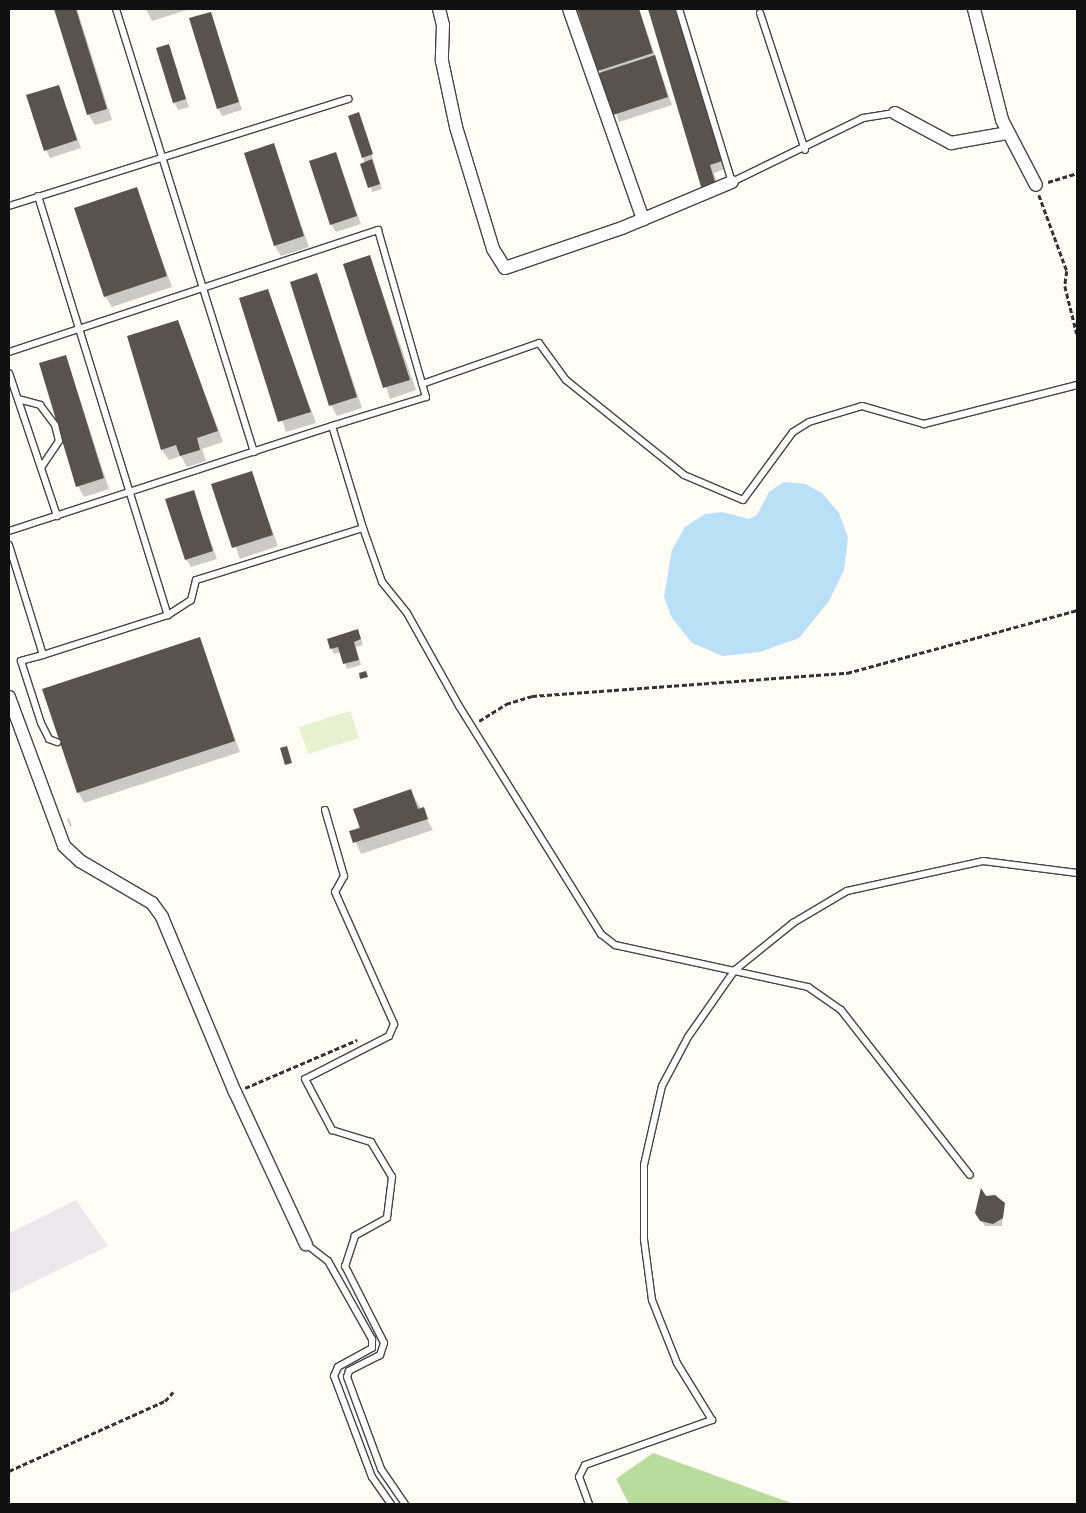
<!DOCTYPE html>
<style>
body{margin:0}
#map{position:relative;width:1086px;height:1513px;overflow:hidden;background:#fffdf5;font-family:"Noto Serif",serif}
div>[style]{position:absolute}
.industrial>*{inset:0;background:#eee6ef}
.forest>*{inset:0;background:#b9dc9c}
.pitch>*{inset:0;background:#e6f2cf}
.water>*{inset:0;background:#b9e0f7}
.shadow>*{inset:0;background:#0003}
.building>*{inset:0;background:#5a524d}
.path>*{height:2.5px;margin-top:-1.25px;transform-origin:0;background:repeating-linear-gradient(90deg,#333 0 5px,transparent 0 7.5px)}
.roads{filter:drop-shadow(1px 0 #444) drop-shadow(-1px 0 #444) drop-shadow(0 1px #444) drop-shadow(0 -1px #444)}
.lane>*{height:6px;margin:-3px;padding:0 3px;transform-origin:3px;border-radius:3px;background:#fff}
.street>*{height:12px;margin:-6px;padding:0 6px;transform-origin:6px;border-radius:6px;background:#fff}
span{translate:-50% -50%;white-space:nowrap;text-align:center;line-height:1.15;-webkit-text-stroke:5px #fff;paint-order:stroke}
.frame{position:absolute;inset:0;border:10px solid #111;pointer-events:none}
</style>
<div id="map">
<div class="industrial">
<i style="clip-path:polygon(76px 1200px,108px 1246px,9px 1294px,9px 1233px)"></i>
</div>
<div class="forest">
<i style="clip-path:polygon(653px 1453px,794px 1504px,629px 1504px,616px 1479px)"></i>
</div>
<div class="pitch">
<i style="clip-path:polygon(350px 711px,359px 738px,308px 754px,299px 727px)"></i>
</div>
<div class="water">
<i style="clip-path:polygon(784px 482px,805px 484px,822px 493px,839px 513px,848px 537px,844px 570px,829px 601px,799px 638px,760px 652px,723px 656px,692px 643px,672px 618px,664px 597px,672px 550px,685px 527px,705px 514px,722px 512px,749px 519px,757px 515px,769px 492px)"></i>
</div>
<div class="shadow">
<i style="clip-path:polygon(56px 9px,77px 9px,112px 120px,95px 125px,88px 114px)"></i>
<i style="clip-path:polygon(146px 9px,186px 9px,187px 10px,152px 21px)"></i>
<i style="clip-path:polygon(578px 9px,639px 9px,672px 105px,619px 122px)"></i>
<i style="clip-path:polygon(649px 9px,677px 9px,725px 169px,714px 173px,720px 193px,703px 189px)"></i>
<i style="clip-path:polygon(211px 13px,242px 110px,222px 116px,218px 108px)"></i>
<i style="clip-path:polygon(168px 45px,189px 107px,178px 110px,174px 102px)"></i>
<i style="clip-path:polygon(58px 86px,81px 148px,50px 158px,46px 150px)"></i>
<i style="clip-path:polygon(361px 119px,382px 189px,372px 192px,363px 157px)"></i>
<i style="clip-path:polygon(273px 144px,309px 247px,281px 256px,275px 246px)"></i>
<i style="clip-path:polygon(336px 154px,361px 224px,336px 232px,331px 224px)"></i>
<i style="clip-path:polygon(136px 188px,172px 287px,112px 307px,105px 296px)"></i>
<i style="clip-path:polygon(370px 257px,416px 390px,390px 399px,345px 265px)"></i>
<i style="clip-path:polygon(317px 274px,362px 408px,337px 416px,331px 405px)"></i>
<i style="clip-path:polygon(267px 290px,316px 423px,286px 432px,241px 299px)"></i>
<i style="clip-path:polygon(178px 322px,223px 442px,202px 449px,206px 461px,187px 467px,181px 456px,169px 460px,162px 450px,129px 337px)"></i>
<i style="clip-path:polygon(66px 357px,109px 489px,84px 497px,78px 486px)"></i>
<i style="clip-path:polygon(251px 472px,278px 546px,240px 559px,213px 485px)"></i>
<i style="clip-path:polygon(193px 491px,217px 559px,191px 567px,186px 559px)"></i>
<i style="clip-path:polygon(358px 631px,363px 645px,356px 647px,361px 665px,347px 669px,341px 652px,334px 654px,328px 640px)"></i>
<i style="clip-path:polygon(199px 638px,240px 752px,84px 803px,78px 792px)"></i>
<i style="clip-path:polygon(411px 791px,433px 830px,361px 854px,351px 832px)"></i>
<i style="clip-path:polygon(69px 818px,72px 826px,70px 827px,67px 819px)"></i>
<i style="clip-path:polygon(980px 1193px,1004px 1204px,1002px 1226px,985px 1226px,977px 1213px)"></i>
</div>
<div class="building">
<i style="clip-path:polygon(54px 9px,76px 9px,107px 109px,87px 115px)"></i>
<i style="clip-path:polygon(577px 9px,639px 9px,653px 53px,598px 71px)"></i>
<i style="clip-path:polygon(648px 9px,676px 9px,722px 161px,710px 165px,716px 185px,702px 190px)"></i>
<i style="clip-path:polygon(211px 12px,239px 102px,217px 109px,189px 18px)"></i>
<i style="clip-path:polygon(169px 44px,186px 99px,173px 103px,156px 48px)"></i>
<i style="clip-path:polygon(655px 55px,668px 97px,613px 115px,599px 73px)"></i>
<i style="clip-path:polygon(59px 85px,77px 140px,44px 151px,26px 95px)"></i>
<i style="clip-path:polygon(359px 112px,373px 154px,362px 158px,348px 116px)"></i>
<i style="clip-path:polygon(274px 143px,304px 236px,274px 246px,244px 153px)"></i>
<i style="clip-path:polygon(336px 152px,357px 216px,330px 225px,309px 161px)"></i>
<i style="clip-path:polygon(372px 159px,380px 184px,368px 188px,360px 164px)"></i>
<i style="clip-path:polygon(137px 187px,167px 276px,104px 297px,74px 208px)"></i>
<i style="clip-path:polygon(370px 255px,410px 380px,383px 388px,343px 264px)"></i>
<i style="clip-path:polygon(317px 273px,357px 397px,329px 406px,290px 282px)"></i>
<i style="clip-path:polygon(268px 289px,311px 412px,278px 422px,239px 298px)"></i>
<i style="clip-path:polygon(178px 320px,218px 431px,197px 438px,200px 450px,180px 456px,176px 445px,161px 450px,127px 336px)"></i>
<i style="clip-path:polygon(66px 355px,104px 478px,76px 487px,39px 363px)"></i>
<i style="clip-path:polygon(252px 471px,273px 535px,232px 548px,211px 484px)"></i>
<i style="clip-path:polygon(194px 490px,213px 551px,185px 560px,165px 499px)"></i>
<i style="clip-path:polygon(358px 629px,361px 639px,354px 642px,359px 660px,343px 664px,338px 647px,330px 649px,327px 639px)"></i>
<i style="clip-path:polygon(200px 637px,235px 741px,77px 793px,42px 689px)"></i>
<i style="clip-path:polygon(366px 671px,368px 677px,360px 679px,359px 673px)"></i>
<i style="clip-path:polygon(287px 746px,292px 763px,285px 765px,280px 748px)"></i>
<i style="clip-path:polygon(411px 789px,418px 809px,424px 807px,428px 819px,353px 843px,349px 831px,360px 828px,353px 809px)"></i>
<i style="clip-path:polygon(981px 1188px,986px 1196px,995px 1195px,1005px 1203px,1003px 1218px,993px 1224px,980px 1221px,975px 1213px)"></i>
</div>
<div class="path">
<i style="left:1048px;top:182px;width:30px;rotate:-17deg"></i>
<i style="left:1039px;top:195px;width:81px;rotate:69.8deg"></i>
<i style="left:1067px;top:271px;width:15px;rotate:98deg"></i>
<i style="left:1065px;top:286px;width:49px;rotate:76deg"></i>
<i style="left:479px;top:721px;width:32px;rotate:-32deg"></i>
<i style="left:506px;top:704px;width:27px;rotate:-17deg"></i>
<i style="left:532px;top:696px;width:316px;rotate:-4.2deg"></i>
<i style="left:847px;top:673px;width:238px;rotate:-15.3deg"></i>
<i style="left:245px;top:1088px;width:122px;rotate:-23.2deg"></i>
<i style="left:9px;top:1471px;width:171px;rotate:-24.2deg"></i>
<i style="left:165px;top:1401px;width:12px;rotate:-48deg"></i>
</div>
<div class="roads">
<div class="lane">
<i style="left:116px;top:9px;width:464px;rotate:72.7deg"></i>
<i style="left:679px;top:9px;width:181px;rotate:73deg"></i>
<i style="left:732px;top:182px;width:146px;rotate:-26deg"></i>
<i style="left:863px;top:118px;width:32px;rotate:-9deg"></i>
<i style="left:760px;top:13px;width:144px;rotate:71.8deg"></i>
<i style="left:38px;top:196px;width:439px;rotate:72.8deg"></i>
<i style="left:9px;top:206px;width:356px;rotate:-17.5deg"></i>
<i style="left:9px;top:352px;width:389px;rotate:-18.3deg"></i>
<i style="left:378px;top:230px;width:174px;rotate:74deg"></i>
<i style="left:426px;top:397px;width:98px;rotate:162.9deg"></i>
<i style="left:9px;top:373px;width:151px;rotate:71.4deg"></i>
<i style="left:422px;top:384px;width:124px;rotate:-19.3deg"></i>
<i style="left:539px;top:343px;width:46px;rotate:53.9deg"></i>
<i style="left:566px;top:380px;width:151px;rotate:38.8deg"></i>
<i style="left:684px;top:475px;width:64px;rotate:23deg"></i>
<i style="left:743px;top:500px;width:84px;rotate:-53.7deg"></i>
<i style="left:793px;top:432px;width:19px;rotate:-32deg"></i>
<i style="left:809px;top:422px;width:55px;rotate:-16.8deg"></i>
<i style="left:862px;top:406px;width:65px;rotate:16.2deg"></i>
<i style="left:924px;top:424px;width:158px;rotate:-14.3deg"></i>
<i style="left:18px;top:399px;width:23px;rotate:15deg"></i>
<i style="left:40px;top:405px;width:25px;rotate:53deg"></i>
<i style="left:55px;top:425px;width:16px;rotate:76deg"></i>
<i style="left:59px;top:441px;width:32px;rotate:124deg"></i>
<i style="left:363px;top:528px;width:57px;rotate:70.6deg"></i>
<i style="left:382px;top:582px;width:40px;rotate:51deg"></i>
<i style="left:407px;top:613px;width:107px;rotate:60.8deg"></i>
<i style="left:459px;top:706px;width:269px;rotate:58.1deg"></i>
<i style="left:601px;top:934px;width:18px;rotate:38deg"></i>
<i style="left:615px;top:945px;width:198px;rotate:12.3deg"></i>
<i style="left:808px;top:987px;width:40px;rotate:34.9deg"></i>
<i style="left:841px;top:1010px;width:209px;rotate:52deg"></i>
<i style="left:9px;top:531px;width:340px;rotate:-18deg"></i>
<i style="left:332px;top:426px;width:107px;rotate:73.1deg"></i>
<i style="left:363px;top:528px;width:175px;rotate:162.7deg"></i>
<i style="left:196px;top:580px;width:21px;rotate:104deg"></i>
<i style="left:191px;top:600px;width:27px;rotate:147deg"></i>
<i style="left:168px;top:615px;width:131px;rotate:162.3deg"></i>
<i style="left:43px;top:655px;width:115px;rotate:-107.2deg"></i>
<i style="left:43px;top:655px;width:23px;rotate:165deg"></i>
<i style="left:21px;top:661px;width:65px;rotate:72.1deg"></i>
<i style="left:41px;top:723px;width:18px;rotate:63deg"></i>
<i style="left:49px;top:739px;width:9px;rotate:21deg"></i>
<i style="left:325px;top:810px;width:69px;rotate:73.9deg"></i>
<i style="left:344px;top:876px;width:18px;rotate:119deg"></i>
<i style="left:335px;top:892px;width:145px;rotate:65.9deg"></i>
<i style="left:394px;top:1024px;width:13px;rotate:113deg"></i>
<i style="left:389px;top:1036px;width:94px;rotate:152.9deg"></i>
<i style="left:305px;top:1079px;width:58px;rotate:62.1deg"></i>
<i style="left:332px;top:1130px;width:41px;rotate:17.1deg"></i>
<i style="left:371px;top:1142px;width:41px;rotate:59deg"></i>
<i style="left:392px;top:1177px;width:41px;rotate:97deg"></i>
<i style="left:387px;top:1218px;width:37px;rotate:151deg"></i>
<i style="left:355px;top:1236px;width:32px;rotate:108deg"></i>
<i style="left:345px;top:1266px;width:86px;rotate:63.1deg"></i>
<i style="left:384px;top:1343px;width:13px;rotate:108deg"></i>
<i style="left:380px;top:1355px;width:35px;rotate:153deg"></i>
<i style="left:349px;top:1371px;width:6px;rotate:108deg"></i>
<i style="left:347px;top:1377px;width:98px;rotate:69.7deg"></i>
<i style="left:381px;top:1469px;width:42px;rotate:55.6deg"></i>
<i style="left:306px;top:1244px;width:28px;rotate:38deg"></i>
<i style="left:328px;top:1261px;width:90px;rotate:60.6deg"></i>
<i style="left:372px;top:1339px;width:9px;rotate:90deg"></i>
<i style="left:372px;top:1348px;width:39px;rotate:151deg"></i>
<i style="left:338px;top:1367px;width:10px;rotate:114deg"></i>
<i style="left:334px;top:1376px;width:108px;rotate:69.4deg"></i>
<i style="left:372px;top:1477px;width:33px;rotate:55deg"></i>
<i style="left:589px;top:1504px;width:29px;rotate:-110deg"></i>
<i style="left:579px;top:1477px;width:13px;rotate:-63deg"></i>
<i style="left:585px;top:1465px;width:135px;rotate:-19.5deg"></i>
<i style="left:712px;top:1420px;width:67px;rotate:-121.6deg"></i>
<i style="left:677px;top:1363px;width:68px;rotate:-111.6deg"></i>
<i style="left:652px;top:1300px;width:62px;rotate:-97.5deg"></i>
<i style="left:644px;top:1239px;width:74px;rotate:-90deg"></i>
<i style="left:644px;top:1165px;width:81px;rotate:-77.2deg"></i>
<i style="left:662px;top:1086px;width:55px;rotate:-62deg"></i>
<i style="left:688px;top:1037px;width:82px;rotate:-55deg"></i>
<i style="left:735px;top:970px;width:75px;rotate:-39deg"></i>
<i style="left:793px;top:923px;width:63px;rotate:-30.7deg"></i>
<i style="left:847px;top:891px;width:139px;rotate:-12.4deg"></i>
<i style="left:983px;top:861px;width:95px;rotate:7.3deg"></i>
</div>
<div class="street">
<i style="left:439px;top:9px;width:16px;rotate:76deg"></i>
<i style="left:443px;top:25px;width:36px;rotate:92deg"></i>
<i style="left:442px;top:61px;width:67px;rotate:78deg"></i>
<i style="left:456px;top:127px;width:127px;rotate:73.1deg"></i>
<i style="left:493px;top:249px;width:22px;rotate:58deg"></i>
<i style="left:505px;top:268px;width:124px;rotate:-18.9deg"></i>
<i style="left:622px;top:228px;width:119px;rotate:-22.7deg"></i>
<i style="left:569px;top:9px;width:223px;rotate:70.6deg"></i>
<i style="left:974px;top:9px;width:114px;rotate:75.8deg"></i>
<i style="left:1002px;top:120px;width:73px;rotate:62.4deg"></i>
<i style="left:895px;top:113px;width:64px;rotate:28.2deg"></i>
<i style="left:951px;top:143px;width:58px;rotate:-10deg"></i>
<i style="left:9px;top:697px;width:159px;rotate:69.7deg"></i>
<i style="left:64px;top:846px;width:22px;rotate:43deg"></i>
<i style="left:80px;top:861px;width:83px;rotate:30.3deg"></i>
<i style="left:152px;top:903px;width:17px;rotate:54deg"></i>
<i style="left:162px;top:917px;width:190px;rotate:67.4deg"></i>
<i style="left:235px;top:1092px;width:168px;rotate:65deg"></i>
</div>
</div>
<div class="frame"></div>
</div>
